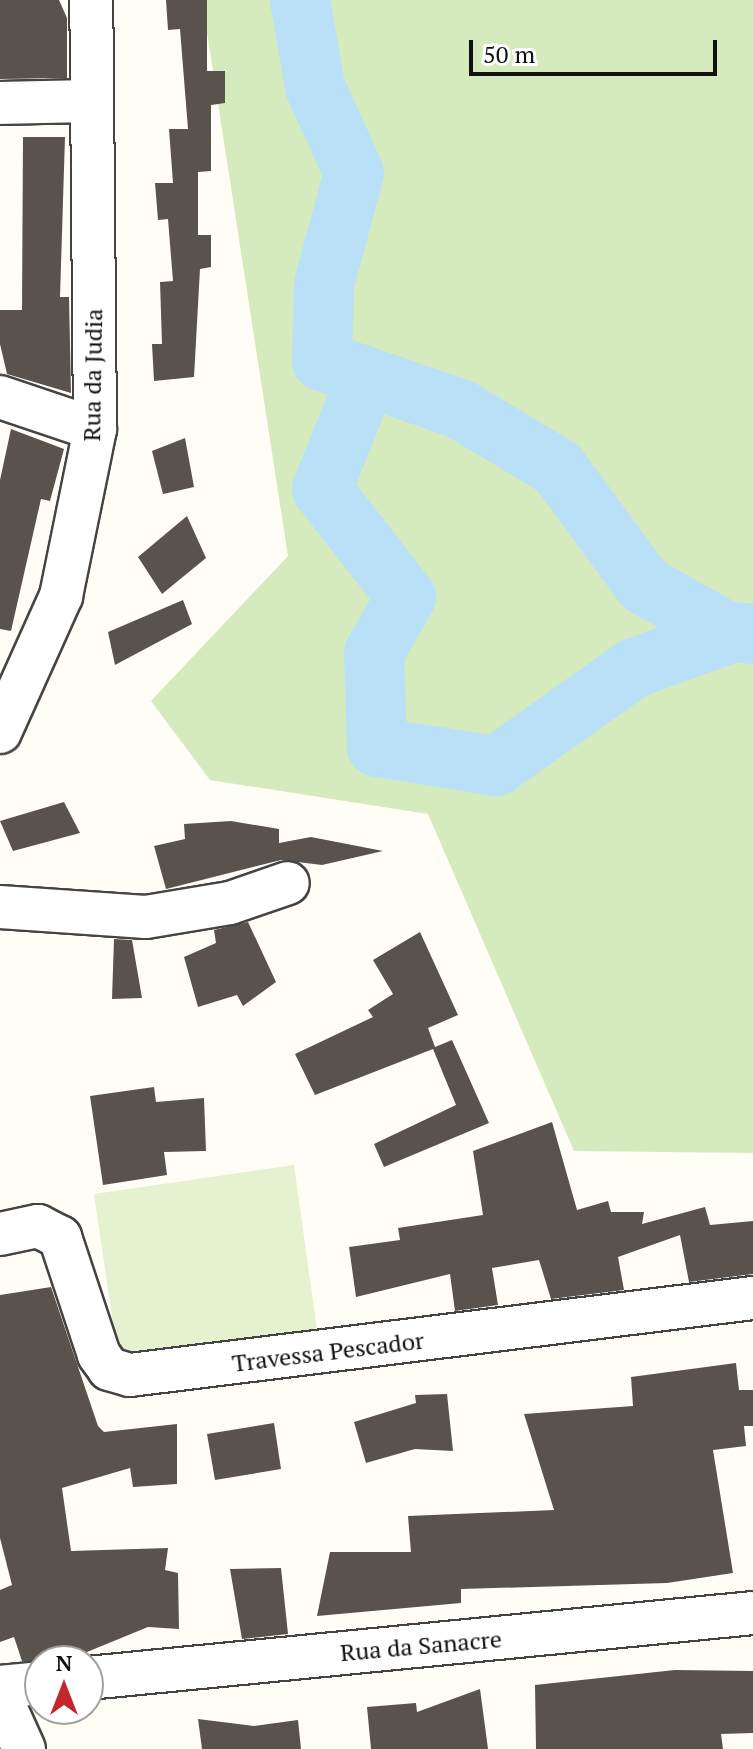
<!DOCTYPE html>
<style>
body{margin:0}
#map{position:relative;width:753px;height:1749px;overflow:hidden;background:#fffdf5;font-family:"PT Serif",serif}
div>[style]{position:absolute}
.green>*{inset:0;background:#d5ebbd}
.pitch>*{inset:0;background:#e6f2cf}
.river>*{height:60px;margin:-30px;padding:0 30px;transform-origin:30px;border-radius:30px;background:#b9e0f7}
.building>*{inset:0;background:#5a524d}
.roads{filter:drop-shadow(2px 0 #444) drop-shadow(-2px 0 #444) drop-shadow(0 2px #444) drop-shadow(0 -2px #444)}
.minor>*{height:42px;margin:-21px;padding:0 21px;transform-origin:21px;border-radius:21px;background:#fff}
span{translate:-50% -50%;white-space:nowrap;text-align:center;line-height:1.15;-webkit-text-stroke:8px #fff;paint-order:stroke}
.street-label{font-size:24px;color:#111}
.north{position:absolute;left:24px;top:1645px;width:80px;height:80px;box-sizing:border-box;background:#fff;border:2px solid #a0a0a0;border-radius:50%;rotate:0deg;font-size:22px;font-weight:700;line-height:32px;text-align:center;color:#111}
.north::after{content:'';display:block;margin:auto;width:28px;height:36px;background:#c4262e;clip-path:polygon(50% 0,100% 100%,50% 72%,0 100%)}
.scale{position:absolute;left:469px;top:40px;width:248px;height:36px;box-sizing:border-box;border:4px solid #111;border-top:0;padding-left:10px;font-size:24px;line-height:28px;white-space:nowrap;color:#111;-webkit-text-stroke:6px #fff;paint-order:stroke}
</style>
<div id="map">
<div class="green">
<i style="clip-path:polygon(202px 0,753px 0,753px 1153px,574px 1151px,428px 814px,210px 780px,151px 701px,288px 556px)"></i>
</div>
<div class="pitch">
<i style="clip-path:polygon(294px 1165px,318px 1337px,119px 1365px,94px 1194px)"></i>
</div>
<div class="river">
<i style="left:300px;top:0;width:88px;rotate:80.2deg"></i>
<i style="left:315px;top:87px;width:94px;rotate:65.6deg"></i>
<i style="left:354px;top:173px;width:115px;rotate:105.1deg"></i>
<i style="left:324px;top:284px;width:77px;rotate:91.5deg"></i>
<i style="left:322px;top:361px;width:146px;rotate:19.2deg"></i>
<i style="left:460px;top:409px;width:114px;rotate:31deg"></i>
<i style="left:558px;top:468px;width:145px;rotate:53.7deg"></i>
<i style="left:644px;top:585px;width:93px;rotate:29.6deg"></i>
<i style="left:725px;top:631px;width:28px;rotate:6deg"></i>
<i style="left:367px;top:377px;width:121px;rotate:111.9deg"></i>
<i style="left:322px;top:489px;width:137px;rotate:52.1deg"></i>
<i style="left:406px;top:597px;width:64px;rotate:119.7deg"></i>
<i style="left:374px;top:653px;width:94px;rotate:88.2deg"></i>
<i style="left:377px;top:747px;width:121px;rotate:9.1deg"></i>
<i style="left:496px;top:766px;width:169px;rotate:-35.4deg"></i>
<i style="left:634px;top:668px;width:106px;rotate:-19.8deg"></i>
</div>
<div class="building">
<i style="clip-path:polygon(0 0,59px 0,67px 18px,67px 78px,0 79px)"></i>
<i style="clip-path:polygon(166px 0,207px 0,207px 71px,225px 71px,225px 103px,211px 105px,211px 171px,198px 172px,198px 235px,211px 235px,211px 267px,200px 269px,194px 377px,154px 381px,152px 344px,162px 344px,160px 282px,173px 281px,168px 219px,158px 220px,155px 183px,173px 183px,169px 129px,188px 129px,180px 29px,168px 30px)"></i>
<i style="clip-path:polygon(23px 137px,65px 137px,60px 297px,69px 297px,71px 393px,7px 374px,0 344px,0 310px,22px 310px)"></i>
<i style="clip-path:polygon(11px 429px,64px 449px,50px 501px,41px 499px,11px 631px,0 629px,0 480px)"></i>
<i style="clip-path:polygon(185px 438px,194px 487px,163px 494px,152px 451px)"></i>
<i style="clip-path:polygon(187px 516px,206px 558px,162px 594px,138px 557px)"></i>
<i style="clip-path:polygon(183px 600px,192px 624px,115px 665px,108px 632px)"></i>
<i style="clip-path:polygon(64px 802px,80px 833px,13px 851px,0 821px)"></i>
<i style="clip-path:polygon(231px 821px,279px 829px,279px 843px,311px 837px,383px 851px,322px 865px,281px 860px,166px 889px,154px 846px,185px 839px,184px 824px)"></i>
<i style="clip-path:polygon(248px 922px,276px 982px,243px 1006px,237px 995px,198px 1007px,184px 957px,216px 943px,214px 930px)"></i>
<i style="clip-path:polygon(420px 932px,458px 1015px,428px 1028px,435px 1047px,452px 1040px,489px 1123px,384px 1167px,374px 1144px,456px 1105px,433px 1049px,315px 1095px,295px 1054px,373px 1017px,368px 1010px,393px 994px,373px 960px)"></i>
<i style="clip-path:polygon(114px 939px,132px 940px,142px 998px,112px 999px)"></i>
<i style="clip-path:polygon(154px 1087px,156px 1102px,204px 1098px,206px 1151px,164px 1152px,167px 1175px,103px 1185px,90px 1096px)"></i>
<i style="clip-path:polygon(552px 1122px,577px 1210px,608px 1201px,611px 1212px,644px 1212px,642px 1224px,705px 1207px,710px 1225px,753px 1221px,753px 1274px,689px 1282px,680px 1235px,618px 1257px,624px 1290px,551px 1299px,539px 1260px,492px 1268px,498px 1305px,455px 1311px,450px 1274px,356px 1297px,349px 1247px,400px 1240px,398px 1228px,483px 1215px,473px 1151px)"></i>
<i style="clip-path:polygon(51px 1287px,98px 1426px,104px 1432px,177px 1424px,177px 1484px,133px 1487px,130px 1468px,62px 1488px,71px 1551px,168px 1548px,165px 1570px,178px 1573px,179px 1629px,148px 1627px,65px 1661px,22px 1661px,14px 1637px,0 1642px,0 1590px,12px 1585px,0 1538px,0 1295px)"></i>
<i style="clip-path:polygon(736px 1363px,739px 1390px,753px 1390px,753px 1426px,744px 1426px,746px 1446px,713px 1450px,733px 1573px,667px 1583px,461px 1589px,461px 1603px,317px 1616px,330px 1552px,411px 1552px,408px 1516px,554px 1510px,524px 1414px,633px 1406px,631px 1377px)"></i>
<i style="clip-path:polygon(447px 1394px,453px 1451px,415px 1449px,366px 1463px,354px 1422px,416px 1403px,415px 1395px)"></i>
<i style="clip-path:polygon(274px 1423px,281px 1469px,215px 1480px,207px 1434px)"></i>
<i style="clip-path:polygon(281px 1568px,288px 1634px,242px 1639px,230px 1569px)"></i>
<i style="clip-path:polygon(675px 1670px,753px 1671px,753px 1733px,721px 1734px,723px 1749px,536px 1749px,535px 1685px)"></i>
<i style="clip-path:polygon(480px 1689px,488px 1749px,371px 1749px,367px 1707px,416px 1703px,417px 1712px)"></i>
<i style="clip-path:polygon(198px 1719px,254px 1726px,298px 1720px,301px 1749px,202px 1749px)"></i>
</div>
<div class="roads">
<div class="minor">
<i style="left:0;top:103px;width:91px;rotate:-1.3deg"></i>
<i style="left:0;top:397px;width:100px;rotate:18.6deg"></i>
<i style="left:0;top:732px;width:149px;rotate:-65.8deg"></i>
<i style="left:61px;top:596px;width:170px;rotate:-78.5deg"></i>
<i style="left:95px;top:429px;width:429px;rotate:-90.5deg"></i>
<i style="left:0;top:907px;width:146px;rotate:3.9deg"></i>
<i style="left:146px;top:917px;width:85px;rotate:-9.5deg"></i>
<i style="left:230px;top:903px;width:61px;rotate:-19deg"></i>
<i style="left:0;top:1234px;width:39px;rotate:-12deg"></i>
<i style="left:38px;top:1226px;width:25px;rotate:27deg"></i>
<i style="left:60px;top:1237px;width:124px;rotate:71.7deg"></i>
<i style="left:99px;top:1355px;width:17px;rotate:54deg"></i>
<i style="left:109px;top:1369px;width:22px;rotate:16deg"></i>
<i style="left:130px;top:1375px;width:628px;rotate:-7.05deg"></i>
<i style="left:88px;top:1678px;width:668px;rotate:-5.58deg"></i>
<i style="left:0;top:1687px;width:40px;rotate:-5.7deg"></i>
<i style="left:0;top:1696px;width:58px;rotate:65.6deg"></i>
</div>
</div>
<div class="street-label">
<span style="left:93px;top:375px;rotate:-89deg">Rua da Judia</span>
<span style="left:328px;top:1352px;rotate:-7deg">Travessa Pescador</span>
<span style="left:421px;top:1646px;rotate:-5deg">Rua da Sanacre</span>
</div>
<div class="north">N</div>
<div class="scale">50 m</div>
</div>
